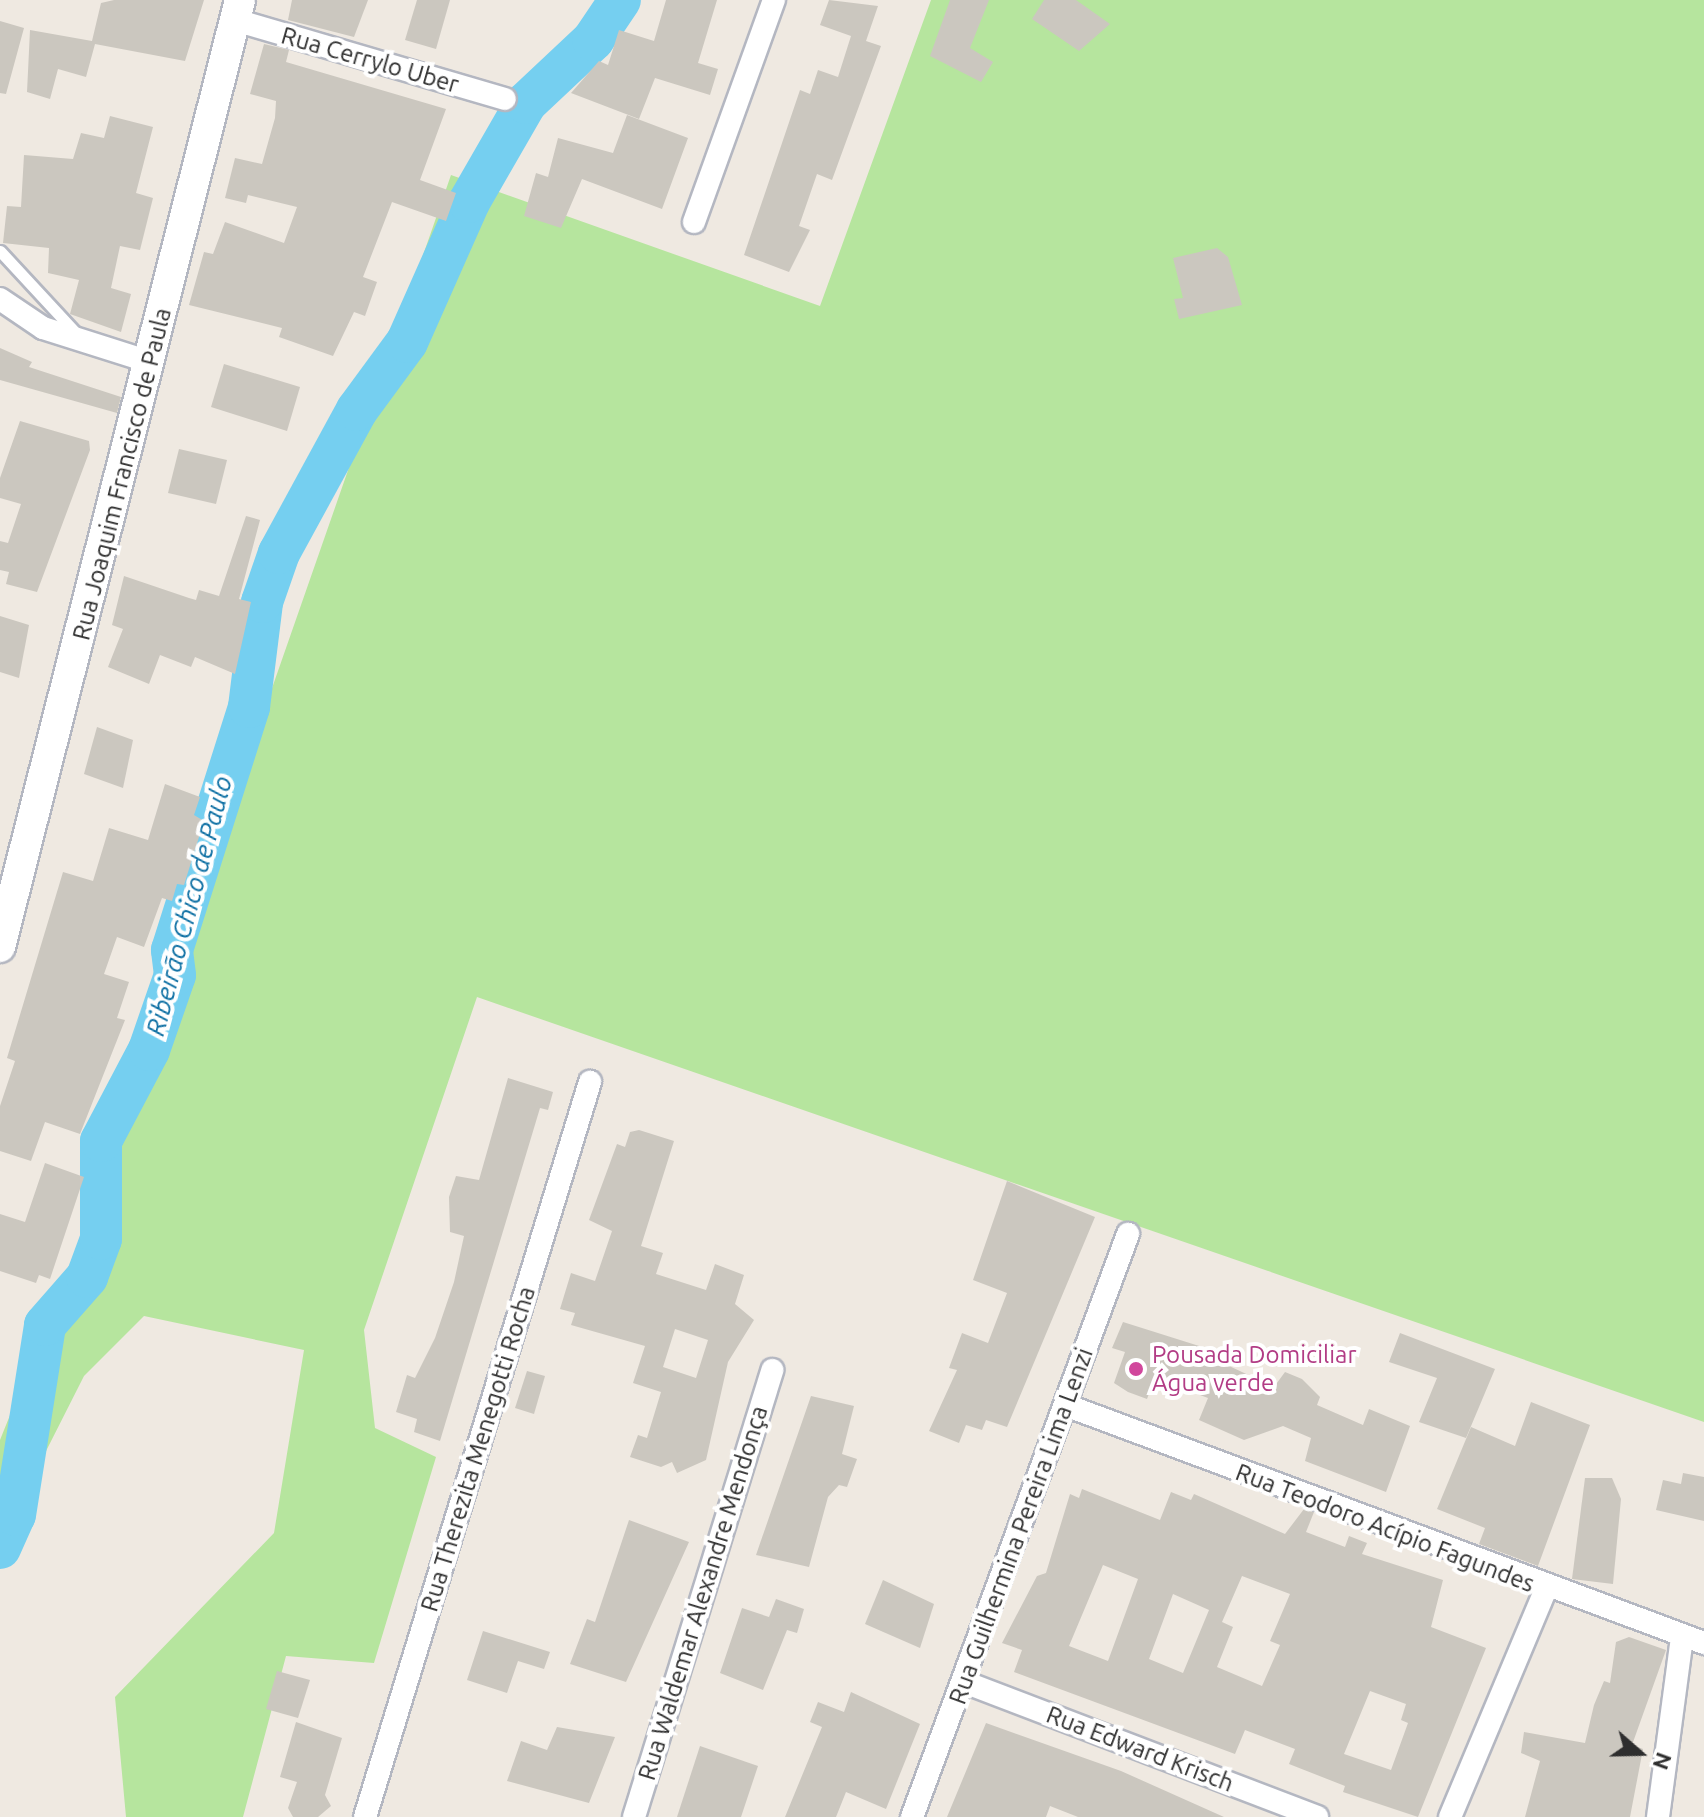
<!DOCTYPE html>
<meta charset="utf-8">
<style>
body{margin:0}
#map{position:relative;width:1704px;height:1817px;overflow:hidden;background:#efe9e1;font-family:Ubuntu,sans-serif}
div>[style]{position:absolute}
.green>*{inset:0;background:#b6e59e}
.river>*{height:42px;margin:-21px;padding:0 21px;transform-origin:21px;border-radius:21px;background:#75cff0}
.building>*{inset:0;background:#cbc7bf}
.roads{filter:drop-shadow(2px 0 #b4b7c1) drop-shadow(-2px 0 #b4b7c1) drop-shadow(0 2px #b4b7c1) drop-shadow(0 -2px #b4b7c1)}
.lane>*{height:11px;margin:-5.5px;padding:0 5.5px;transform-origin:5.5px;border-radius:5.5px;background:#fff}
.street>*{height:22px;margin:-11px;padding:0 11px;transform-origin:11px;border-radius:11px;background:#fff}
.secondary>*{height:30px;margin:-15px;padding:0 15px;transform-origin:15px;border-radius:15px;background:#fff}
.dots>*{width:22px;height:22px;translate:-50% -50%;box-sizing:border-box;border:4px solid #fff;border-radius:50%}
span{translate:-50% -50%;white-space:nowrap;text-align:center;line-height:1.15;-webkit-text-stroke:8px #fff;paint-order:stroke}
.street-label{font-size:24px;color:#2e2e2e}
.hotel-label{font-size:24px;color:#b23c85}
.left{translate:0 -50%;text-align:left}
.water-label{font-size:26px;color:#0d6fa3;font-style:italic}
.north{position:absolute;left:1600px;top:1713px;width:80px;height:80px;-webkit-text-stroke:6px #fff;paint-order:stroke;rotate:110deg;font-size:22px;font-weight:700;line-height:32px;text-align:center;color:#2e2e2e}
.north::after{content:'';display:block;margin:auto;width:28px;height:36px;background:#2e2e2e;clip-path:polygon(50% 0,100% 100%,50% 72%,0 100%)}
</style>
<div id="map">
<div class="green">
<i style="clip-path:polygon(931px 0,1704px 0,1704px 1422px,477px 997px,364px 1330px,375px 1428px,436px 1457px,374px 1663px,286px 1656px,243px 1817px,126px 1817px,115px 1697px,274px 1533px,304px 1350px,144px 1316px,84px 1376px,0 1542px,0 1440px,74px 1256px,451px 175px,820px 306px)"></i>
</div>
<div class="river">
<i style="left:0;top:1548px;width:36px;rotate:-66deg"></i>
<i style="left:15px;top:1515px;width:192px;rotate:-81deg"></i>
<i style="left:45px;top:1325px;width:64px;rotate:-48.8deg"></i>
<i style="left:87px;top:1277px;width:40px;rotate:-69.8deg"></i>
<i style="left:101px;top:1239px;width:98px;rotate:-90deg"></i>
<i style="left:101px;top:1141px;width:103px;rotate:-62.2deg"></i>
<i style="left:149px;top:1050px;width:79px;rotate:-70.9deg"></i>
<i style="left:175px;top:975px;width:25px;rotate:-97deg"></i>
<i style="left:172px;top:950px;width:255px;rotate:-72.4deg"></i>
<i style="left:249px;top:707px;width:106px;rotate:-82.9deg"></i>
<i style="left:262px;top:602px;width:52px;rotate:-70.9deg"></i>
<i style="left:279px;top:553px;width:163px;rotate:-61.4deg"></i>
<i style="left:357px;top:410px;width:84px;rotate:-53.7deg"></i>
<i style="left:407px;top:342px;width:153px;rotate:-66.1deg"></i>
<i style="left:469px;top:202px;width:114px;rotate:-60.1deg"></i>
<i style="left:526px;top:103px;width:92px;rotate:-43.2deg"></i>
<i style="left:593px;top:40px;width:48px;rotate:-56deg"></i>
</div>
<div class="building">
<i style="clip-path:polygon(114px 0,204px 0,185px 61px,95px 44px,86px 77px,58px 69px,50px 99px,27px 92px,30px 30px,92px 41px,101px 3px)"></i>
<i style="clip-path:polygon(292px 0,368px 0,354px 37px,288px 20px)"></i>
<i style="clip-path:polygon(417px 0,450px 0,436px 49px,405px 40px)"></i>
<i style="clip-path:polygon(666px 0,717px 0,698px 63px,718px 69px,710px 95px,655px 78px,639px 119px,571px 93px,599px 61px,608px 65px,619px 30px,654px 41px)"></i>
<i style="clip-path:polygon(829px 0,878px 6px,866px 41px,881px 46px,832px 180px,817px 174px,799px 226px,810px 230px,789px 272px,744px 255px,800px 90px,810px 94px,818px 70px,838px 77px,851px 36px,820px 25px)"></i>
<i style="clip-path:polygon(950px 0,989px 0,970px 48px,993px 62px,981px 82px,930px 56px)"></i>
<i style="clip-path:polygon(1044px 0,1076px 0,1110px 24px,1079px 51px,1032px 19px)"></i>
<i style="clip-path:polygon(0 21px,24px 28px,6px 94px,0 93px)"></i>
<i style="clip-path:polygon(264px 44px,289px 50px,286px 62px,446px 109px,420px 180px,456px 193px,446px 221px,392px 202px,363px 277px,377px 282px,365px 316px,354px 312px,333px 356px,279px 337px,282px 328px,189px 305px,204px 252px,213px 254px,225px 222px,284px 243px,297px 207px,248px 195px,246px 203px,225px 198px,235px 158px,262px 164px,275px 118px,276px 101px,250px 94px)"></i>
<i style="clip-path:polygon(627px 115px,688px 138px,662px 209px,582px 179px,561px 228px,524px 216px,536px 173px,548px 177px,558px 138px,613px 153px)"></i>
<i style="clip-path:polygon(110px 116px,153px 127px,136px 193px,153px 198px,140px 250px,120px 246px,111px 288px,131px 294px,121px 332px,70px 314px,79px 280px,48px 273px,49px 248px,3px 243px,7px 206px,21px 207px,24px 155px,73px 159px,81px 133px,104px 138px)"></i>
<i style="clip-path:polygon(1217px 248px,1228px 257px,1242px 305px,1179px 319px,1174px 299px,1183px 298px,1173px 258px)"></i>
<i style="clip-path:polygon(0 348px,32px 362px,29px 367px,121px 397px,117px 413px,0 380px)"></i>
<i style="clip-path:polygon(224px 364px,300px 387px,287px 431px,211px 407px)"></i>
<i style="clip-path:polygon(20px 421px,89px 441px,90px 450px,37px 592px,6px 584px,9px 572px,0 570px,0 541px,8px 543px,21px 504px,0 498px,0 478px)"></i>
<i style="clip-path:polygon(179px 449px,227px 460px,216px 504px,168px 493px)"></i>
<i style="clip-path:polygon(246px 516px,260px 520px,239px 599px,251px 602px,235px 674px,195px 657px,191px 667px,160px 655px,149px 684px,108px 667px,123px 629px,112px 625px,124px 576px,189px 598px,196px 600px,199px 590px,219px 596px)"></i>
<i style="clip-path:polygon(0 616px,29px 625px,19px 678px,0 672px)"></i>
<i style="clip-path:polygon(97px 727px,133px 740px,123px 788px,84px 774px)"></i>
<i style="clip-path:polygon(165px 784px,200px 797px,194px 815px,204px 821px,184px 885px,177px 884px,172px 901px,162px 898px,144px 947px,117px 937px,104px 974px,129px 982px,117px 1018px,125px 1020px,80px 1134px,45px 1122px,31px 1161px,0 1151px,0 1106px,15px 1061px,7px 1058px,63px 872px,93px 881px,109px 828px,148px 840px)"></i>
<i style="clip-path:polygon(508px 1078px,553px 1092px,548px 1110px,540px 1108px,440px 1441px,414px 1432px,417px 1419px,396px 1412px,407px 1375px,415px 1378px,435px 1338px,454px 1282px,464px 1236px,450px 1232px,449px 1197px,456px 1176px,479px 1180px)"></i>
<i style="clip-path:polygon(evenodd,639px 1130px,674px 1141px,641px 1246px,663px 1253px,656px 1274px,706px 1290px,715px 1264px,744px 1275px,735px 1304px,754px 1320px,728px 1362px,706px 1460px,677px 1473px,672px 1462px,661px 1467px,630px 1457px,638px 1435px,647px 1438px,661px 1392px,633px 1383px,645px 1346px,571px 1325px,575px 1313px,560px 1309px,571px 1273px,595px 1281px,612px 1231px,589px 1220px,617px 1144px,625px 1147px,630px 1132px,639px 1130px,675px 1329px,708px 1340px,696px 1378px,663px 1367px,675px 1329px)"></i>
<i style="clip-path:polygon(45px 1163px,84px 1177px,50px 1279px,39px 1275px,36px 1283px,0 1271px,0 1214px,25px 1222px)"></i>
<i style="clip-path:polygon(1007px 1181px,1095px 1217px,1007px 1427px,986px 1420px,982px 1430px,966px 1425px,959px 1443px,929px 1431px,957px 1370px,949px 1368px,962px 1333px,988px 1343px,1007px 1293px,973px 1280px)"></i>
<i style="clip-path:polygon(1123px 1322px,1215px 1351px,1212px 1358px,1274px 1387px,1285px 1372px,1302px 1379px,1320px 1397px,1317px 1405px,1363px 1425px,1369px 1409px,1410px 1426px,1386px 1492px,1305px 1461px,1311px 1438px,1283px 1426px,1244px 1440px,1199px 1420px,1208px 1398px,1155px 1378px,1147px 1399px,1128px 1392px,1114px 1383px,1125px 1352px,1112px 1348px)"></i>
<i style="clip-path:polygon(1400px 1333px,1495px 1369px,1466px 1438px,1419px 1422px,1437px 1378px,1389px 1362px)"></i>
<i style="clip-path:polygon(527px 1371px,545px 1376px,534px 1414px,515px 1408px)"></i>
<i style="clip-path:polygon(811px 1396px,854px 1406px,842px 1454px,857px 1459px,847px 1487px,839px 1485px,828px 1497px,809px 1567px,756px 1555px)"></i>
<i style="clip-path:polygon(1531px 1402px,1590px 1425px,1538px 1566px,1479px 1544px,1485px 1528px,1437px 1509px,1471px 1427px,1515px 1446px)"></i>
<i style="clip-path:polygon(1683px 1473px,1704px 1477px,1704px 1521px,1656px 1510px,1663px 1480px,1681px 1484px)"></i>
<i style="clip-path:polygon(1585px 1478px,1612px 1478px,1621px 1499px,1613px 1584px,1572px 1579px)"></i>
<i style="clip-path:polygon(evenodd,1082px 1489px,1160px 1520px,1171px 1492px,1191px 1500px,1194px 1494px,1285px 1534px,1304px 1509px,1314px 1512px,1306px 1532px,1345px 1547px,1349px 1536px,1367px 1543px,1362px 1554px,1443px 1580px,1431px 1627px,1486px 1648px,1418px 1817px,1343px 1792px,1345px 1786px,1289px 1764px,1295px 1749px,1245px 1730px,1235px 1754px,1014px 1672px,1022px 1650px,1002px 1643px,1037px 1576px,1046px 1573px,1070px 1494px,1079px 1498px,1082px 1489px,1103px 1565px,1138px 1579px,1108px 1661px,1069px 1646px,1103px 1565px,1082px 1489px,1242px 1576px,1290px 1594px,1270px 1641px,1280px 1645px,1262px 1686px,1217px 1667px,1233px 1627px,1222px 1622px,1242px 1576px,1082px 1489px,1173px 1594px,1209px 1610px,1183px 1673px,1149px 1659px,1173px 1594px,1082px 1489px,1370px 1691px,1406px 1704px,1401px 1720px,1408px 1723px,1391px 1770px,1344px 1754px,1370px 1691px)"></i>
<i style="clip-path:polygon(629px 1520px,689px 1542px,626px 1682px,570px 1664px,587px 1619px,595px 1622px)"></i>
<i style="clip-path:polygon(883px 1580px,934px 1604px,920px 1648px,865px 1624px)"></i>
<i style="clip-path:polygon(776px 1599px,804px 1609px,797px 1633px,787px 1630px,763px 1690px,720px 1673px,742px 1608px,769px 1617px)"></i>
<i style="clip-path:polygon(483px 1631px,550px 1652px,544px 1669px,518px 1661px,507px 1693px,467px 1680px)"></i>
<i style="clip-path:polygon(1629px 1637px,1666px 1650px,1632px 1745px,1643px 1749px,1630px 1817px,1525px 1817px,1540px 1761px,1521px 1753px,1524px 1732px,1585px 1743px,1594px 1705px,1604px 1681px,1610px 1683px,1616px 1642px)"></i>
<i style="clip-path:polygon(277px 1671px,310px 1680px,298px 1718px,266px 1709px)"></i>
<i style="clip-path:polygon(851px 1692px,920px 1724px,886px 1809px,846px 1792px,836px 1817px,785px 1817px,822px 1727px,810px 1722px,818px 1702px,844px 1712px)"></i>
<i style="clip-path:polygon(296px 1722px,342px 1738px,325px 1795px,331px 1806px,318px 1817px,293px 1817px,288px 1808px,297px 1782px,280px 1777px)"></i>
<i style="clip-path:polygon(986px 1723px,1121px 1771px,1224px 1817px,1078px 1817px,1050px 1806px,1046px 1817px,947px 1817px)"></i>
<i style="clip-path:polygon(557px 1727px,615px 1737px,589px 1803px,507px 1781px,521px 1741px,547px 1750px)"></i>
<i style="clip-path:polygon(700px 1746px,758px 1766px,741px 1817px,677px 1817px)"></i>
</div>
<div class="roads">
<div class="lane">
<i style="left:0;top:251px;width:112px;rotate:47.2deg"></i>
</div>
<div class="street">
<i style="left:235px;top:20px;width:281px;rotate:16.3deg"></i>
<i style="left:694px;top:222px;width:236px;rotate:-70.2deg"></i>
<i style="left:0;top:299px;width:52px;rotate:34deg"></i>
<i style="left:43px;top:328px;width:112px;rotate:17.6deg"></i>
<i style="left:1068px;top:1406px;width:679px;rotate:20.44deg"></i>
<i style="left:964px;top:1682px;width:378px;rotate:20.9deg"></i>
<i style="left:365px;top:1817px;width:769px;rotate:-72.98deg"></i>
<i style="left:634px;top:1817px;width:468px;rotate:-72.8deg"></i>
<i style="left:912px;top:1817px;width:622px;rotate:-69.67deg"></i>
<i style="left:1450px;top:1817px;width:247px;rotate:-67.2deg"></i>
<i style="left:1658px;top:1817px;width:183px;rotate:-82.4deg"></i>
</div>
<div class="secondary">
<i style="left:0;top:947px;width:977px;rotate:-75.78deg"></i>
</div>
</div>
<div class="dots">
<i style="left:1136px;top:1369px;background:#d1479c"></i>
</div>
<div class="street-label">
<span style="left:370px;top:60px;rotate:16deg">Rua Cerrylo Uber</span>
<span style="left:122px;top:474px;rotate:-76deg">Rua Joaquim Francisco de Paula</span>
<span style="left:478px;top:1449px;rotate:-73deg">Rua Therezita Menegotti Rocha</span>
<span style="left:1021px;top:1526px;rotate:-70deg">Rua Guilhermina Pereira Lima Lenzi</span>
<span style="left:1385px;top:1528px;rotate:21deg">Rua Teodoro Acípio Fagundes</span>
<span style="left:703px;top:1593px;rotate:-73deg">Rua Waldemar Alexandre Mendonça</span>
<span style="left:1140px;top:1749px;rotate:21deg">Rua Edward Krisch</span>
</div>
<div class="hotel-label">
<span class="left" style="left:1152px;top:1369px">Pousada Domiciliar<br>Água verde</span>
</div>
<div class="water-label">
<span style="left:189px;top:906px;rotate:-75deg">Ribeirão Chico de Paulo</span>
</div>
<div class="north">N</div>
</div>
